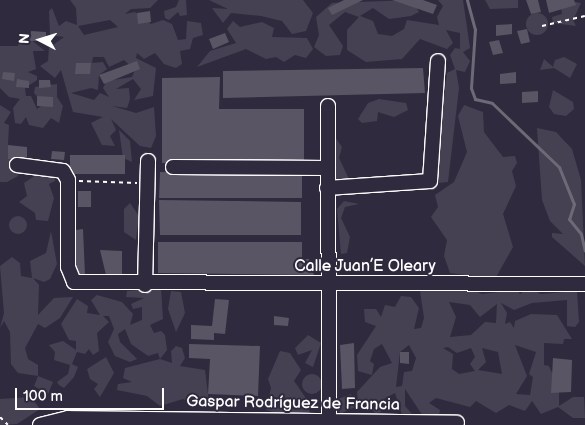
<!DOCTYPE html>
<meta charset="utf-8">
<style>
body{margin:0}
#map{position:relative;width:585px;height:425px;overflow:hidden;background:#2f2a3d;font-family:"Balsamiq Sans",sans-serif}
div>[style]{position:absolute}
.green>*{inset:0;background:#464152}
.round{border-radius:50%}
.stream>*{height:3px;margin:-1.5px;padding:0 1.5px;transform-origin:1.5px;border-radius:1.5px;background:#6d6a77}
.building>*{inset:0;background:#595564}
.path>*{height:2px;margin-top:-1px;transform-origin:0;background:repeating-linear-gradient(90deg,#fff 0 4px,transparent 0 8px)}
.roads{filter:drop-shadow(1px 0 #fff) drop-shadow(-1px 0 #fff) drop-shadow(0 1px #fff) drop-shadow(0 -1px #fff)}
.minor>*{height:14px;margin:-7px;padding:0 7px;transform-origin:7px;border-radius:7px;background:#2f2a3d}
span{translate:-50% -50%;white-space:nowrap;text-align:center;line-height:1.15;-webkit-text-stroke:4px #2f2a3d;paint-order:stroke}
.street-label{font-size:16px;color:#fff}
.north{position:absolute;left:15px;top:15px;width:50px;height:50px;-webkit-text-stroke:4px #2f2a3d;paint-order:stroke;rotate:275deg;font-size:14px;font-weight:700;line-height:20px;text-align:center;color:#fff}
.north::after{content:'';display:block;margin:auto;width:18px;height:22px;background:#fff;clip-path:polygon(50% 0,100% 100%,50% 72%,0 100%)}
.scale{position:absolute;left:15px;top:388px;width:149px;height:22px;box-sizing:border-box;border:2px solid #fff;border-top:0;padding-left:6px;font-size:15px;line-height:18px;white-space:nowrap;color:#fff;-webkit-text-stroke:4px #2f2a3d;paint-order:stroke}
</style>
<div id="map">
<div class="green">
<i style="clip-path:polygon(evenodd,70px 0,158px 0,150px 8px,131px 9px,125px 14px,135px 12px,151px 24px,163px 20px,172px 24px,178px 40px,186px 39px,187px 21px,201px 23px,203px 35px,193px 38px,190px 49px,180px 51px,182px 64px,176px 68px,164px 64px,155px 53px,144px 59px,137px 53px,136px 58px,156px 68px,153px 96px,134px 100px,141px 89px,133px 79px,116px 89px,129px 88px,130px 99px,127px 108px,112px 106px,136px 113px,154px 107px,156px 136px,151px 148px,140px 146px,111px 119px,116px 130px,110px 136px,115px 146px,102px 145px,91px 123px,103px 117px,73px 112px,61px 70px,55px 78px,40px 66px,48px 61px,49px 48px,64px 37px,50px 35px,49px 11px,52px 8px,59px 26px,66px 21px,77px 25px,76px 8px,70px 0,110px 20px,118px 27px,84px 35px,78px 26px,110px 20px,70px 0,93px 57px,104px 57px,109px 67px,124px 60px,135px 70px,132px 77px,107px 81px,103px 88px,109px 97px,100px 93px,94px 100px,71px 93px,91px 88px,98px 90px,99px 75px,107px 69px,103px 62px,92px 63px,93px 57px)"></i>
<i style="clip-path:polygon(179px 0,186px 0,187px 15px,180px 16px,178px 12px,169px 20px,165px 18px,164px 11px,176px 7px)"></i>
<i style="clip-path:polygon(209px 0,303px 0,313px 13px,306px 31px,292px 34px,282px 21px,261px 16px,231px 13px,223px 23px,212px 8px,228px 9px)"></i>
<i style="clip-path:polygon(412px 0,419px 12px,411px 16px,389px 19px,373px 8px,360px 16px,373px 21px,378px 34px,392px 36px,404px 29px,407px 20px,439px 25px,437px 17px,443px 6px,438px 0,463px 0,470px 48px,463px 52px,470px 61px,465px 72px,456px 70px,459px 88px,448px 182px,438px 183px,443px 105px,447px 73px,455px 69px,450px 55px,455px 48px,460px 49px,460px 33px,446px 30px,453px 43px,447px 49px,420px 39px,402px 59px,366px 62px,347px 50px,347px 30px,359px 17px,345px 12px,329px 25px,343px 46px,340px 55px,326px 56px,314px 47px,319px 35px,316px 17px,332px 3px)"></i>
<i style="clip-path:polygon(485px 0,518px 0,518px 8px,490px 9px)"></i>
<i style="clip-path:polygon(575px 2px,581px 3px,573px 20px,576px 26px,553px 23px,552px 17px,562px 14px,561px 6px)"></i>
<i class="round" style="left:526px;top:13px;width:22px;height:22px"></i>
<i style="clip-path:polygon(233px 21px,240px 27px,262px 22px,274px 28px,272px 37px,307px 38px,313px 49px,306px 58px,295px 55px,284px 62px,276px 57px,266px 59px,246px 49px,197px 67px,210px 51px,236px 43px,227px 29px)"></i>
<i style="clip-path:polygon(25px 35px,45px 51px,33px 51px,36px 69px,28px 72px,37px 76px,37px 80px,25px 88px,26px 96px,31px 96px,37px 109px,44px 104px,34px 93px,35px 87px,57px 84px,57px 97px,63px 106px,59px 123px,51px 118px,43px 128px,29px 125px,26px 117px,21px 124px,15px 123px,13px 108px,20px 99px,9px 97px,0 88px,0 46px,18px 46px,19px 37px)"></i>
<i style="clip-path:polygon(564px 57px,577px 64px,570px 78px,554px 68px,540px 70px,544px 59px,553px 67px,555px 60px)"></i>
<i style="clip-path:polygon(553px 90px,573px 102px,574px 109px,566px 116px,554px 114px,549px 107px)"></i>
<i style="clip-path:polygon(379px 99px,406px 103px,408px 110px,394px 117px,378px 112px,377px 121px,362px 123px,358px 119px,368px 103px)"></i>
<i style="clip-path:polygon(0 105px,11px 112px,4px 123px,9px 125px,8px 145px,18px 176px,7px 182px,0 182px)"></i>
<i style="clip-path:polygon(464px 105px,483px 112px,484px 132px,503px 157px,515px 156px,517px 163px,512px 171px,516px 186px,503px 214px,513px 247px,495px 279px,450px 273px,444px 256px,447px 240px,431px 217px,438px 207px,435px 195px,454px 182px,467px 152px,458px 116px)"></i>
<i style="clip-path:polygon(537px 128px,556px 132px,572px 149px,581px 180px,585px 266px,552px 237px,552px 233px,563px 234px,550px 221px,542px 200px)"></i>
<i style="clip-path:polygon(119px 130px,130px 141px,132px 162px,123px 158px)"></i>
<i style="clip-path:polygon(335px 137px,342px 147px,339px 158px,348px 177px,348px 181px,336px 183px)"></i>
<i style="clip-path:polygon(39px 173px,55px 175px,55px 181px,49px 184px,54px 198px,48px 221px,36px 220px,35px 213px,19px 202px,27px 196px,24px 183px)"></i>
<i style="clip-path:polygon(344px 201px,359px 204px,345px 207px,341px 218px,350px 237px,347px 253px,341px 254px,337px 209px)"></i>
<i style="clip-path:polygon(130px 203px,139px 216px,136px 240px,124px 232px,124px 209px)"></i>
<i class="round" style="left:9px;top:216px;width:18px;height:18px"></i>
<i style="clip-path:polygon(51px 231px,57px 264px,50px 279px,44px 282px,33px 278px,39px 285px,38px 315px,54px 298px,73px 297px,60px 318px,45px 328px,38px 324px,25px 348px,28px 359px,38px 365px,38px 376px,53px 382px,48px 394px,34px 386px,38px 376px,18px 373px,11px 364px,10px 332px,4px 321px,0 328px,4px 313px,0 266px,12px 257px,20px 263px,21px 276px,32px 278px,30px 261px,46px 253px)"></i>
<i style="clip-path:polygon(161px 288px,163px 319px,150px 325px,154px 333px,161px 331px,165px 335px,167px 350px,160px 359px,172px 363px,171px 351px,176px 346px,182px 348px,185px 358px,180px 366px,205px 370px,209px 403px,193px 404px,183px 399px,160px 406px,147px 396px,117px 390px,118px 384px,132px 382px,123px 378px,125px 368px,160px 359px,158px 353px,148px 356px,131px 344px,125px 329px,118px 334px,120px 342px,137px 359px,130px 362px,115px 356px,108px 342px,114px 329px,109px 316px,103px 316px,109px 322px,97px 333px,99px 351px,93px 355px,89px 349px,85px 354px,77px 352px,72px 364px,78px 367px,74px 377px,64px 388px,59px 385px,57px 382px,68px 374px,70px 365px,54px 360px,55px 352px,49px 345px,63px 341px,76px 350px,76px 341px,69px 340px,61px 324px,77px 299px,88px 306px,87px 313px,100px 315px,91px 300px,97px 295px,122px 302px,133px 314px,130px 325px,142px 320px,142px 307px,133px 309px,131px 304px,144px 298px,126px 297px,127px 291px)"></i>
<i style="clip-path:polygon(evenodd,529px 288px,541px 294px,577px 291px,579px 322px,575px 327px,567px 326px,567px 300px,532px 303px,514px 310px,501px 303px,507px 313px,505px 324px,510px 322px,514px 328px,515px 321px,531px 314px,557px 315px,572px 339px,564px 339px,563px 344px,544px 343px,544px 365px,549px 366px,559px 389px,559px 406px,573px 397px,584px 397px,585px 418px,573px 418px,558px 407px,541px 414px,532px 401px,525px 411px,509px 405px,496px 413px,476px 401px,470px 407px,436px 398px,429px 403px,440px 410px,439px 415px,423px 416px,405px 389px,405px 406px,412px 414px,402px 415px,395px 393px,382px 400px,381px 412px,376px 413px,358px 401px,357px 392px,380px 367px,392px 363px,382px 344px,374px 349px,370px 361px,374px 364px,372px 375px,358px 371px,357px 355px,376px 326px,365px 322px,364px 309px,376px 309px,381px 317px,385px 305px,395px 307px,401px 296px,411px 297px,419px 308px,414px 329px,421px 328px,424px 318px,420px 291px,470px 289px,482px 294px,517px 290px,520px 294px,529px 288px,449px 302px,470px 305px,480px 317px,497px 304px,496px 323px,485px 322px,471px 335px,450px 337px,456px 317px,449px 302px,529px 288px,409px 345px,416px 358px,412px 371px,404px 372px,402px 386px,396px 387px,400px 352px,409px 345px,529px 288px,515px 345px,536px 352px,529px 374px,533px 377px,530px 395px,516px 394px,527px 376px,515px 345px,529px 288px,448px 347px,457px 353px,471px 348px,475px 357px,470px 364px,475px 371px,459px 374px,452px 369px,453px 354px,443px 348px,448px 347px,529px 288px,482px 348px,498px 352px,502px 374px,478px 370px,486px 362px,482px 348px)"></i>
<i style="clip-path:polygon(171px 291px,181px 292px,185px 313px,176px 332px,168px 309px)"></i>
<i style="clip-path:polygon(308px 335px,321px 343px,313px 367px,305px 363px,312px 350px,298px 355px,295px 348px)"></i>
<i style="clip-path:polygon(280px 351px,290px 353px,301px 370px,294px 381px,310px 404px,309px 416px,287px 416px,266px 410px,271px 388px,268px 379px)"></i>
<i style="clip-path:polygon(106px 357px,114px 373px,100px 397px,94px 389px,98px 384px,90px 379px,87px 369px)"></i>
<i class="round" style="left:302px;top:374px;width:20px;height:20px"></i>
<i style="clip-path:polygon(351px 394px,355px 407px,340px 414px,338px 399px)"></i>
<i style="clip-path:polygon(31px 397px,40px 409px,17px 424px,0 425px,0 399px)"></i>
</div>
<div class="stream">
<i style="left:467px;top:0;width:30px;rotate:75deg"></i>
<i style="left:475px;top:29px;width:59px;rotate:93.9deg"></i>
<i style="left:471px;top:88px;width:12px;rotate:70deg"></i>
<i style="left:475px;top:99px;width:17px;rotate:13deg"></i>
<i style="left:492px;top:103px;width:93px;rotate:43.7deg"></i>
<i style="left:559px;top:167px;width:40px;rotate:68deg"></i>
<i style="left:574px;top:204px;width:16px;rotate:108deg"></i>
<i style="left:569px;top:219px;width:19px;rotate:51deg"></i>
<i style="left:581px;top:234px;width:17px;rotate:77deg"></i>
</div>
<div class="building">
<i style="clip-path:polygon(344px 0,363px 0,332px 15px,328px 8px)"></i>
<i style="clip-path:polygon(392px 0,423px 0,437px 5px,433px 14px)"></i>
<i style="clip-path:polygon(526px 0,538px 0,541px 12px,531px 14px)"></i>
<i style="clip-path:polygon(546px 0,574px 0,576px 5px,549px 13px)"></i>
<i style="clip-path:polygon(150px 11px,151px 22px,138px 24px,137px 13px)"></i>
<i style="clip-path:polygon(512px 24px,512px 34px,496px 36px,496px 25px)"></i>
<i style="clip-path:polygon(527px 29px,530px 42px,521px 44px,517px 31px)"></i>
<i style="clip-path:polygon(31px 31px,46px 32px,46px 41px,30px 41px)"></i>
<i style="clip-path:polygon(225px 33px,229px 42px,213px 49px,209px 39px)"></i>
<i style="clip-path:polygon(499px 40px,503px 53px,493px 55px,489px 42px)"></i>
<i style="clip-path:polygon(137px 61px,140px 69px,104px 84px,99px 75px)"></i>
<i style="clip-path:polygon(76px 63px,91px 63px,90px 74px,75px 74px)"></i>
<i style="clip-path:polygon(423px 68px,425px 93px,223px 98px,223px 71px)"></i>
<i style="clip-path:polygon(3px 72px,15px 73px,14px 81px,2px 79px)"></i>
<i style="clip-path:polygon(516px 72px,516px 83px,500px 84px,500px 74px)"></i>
<i style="clip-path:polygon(220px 77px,219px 109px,304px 109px,304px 164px,162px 163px,162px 78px)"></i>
<i style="clip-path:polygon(17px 79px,29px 81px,29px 88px,16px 87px)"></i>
<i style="clip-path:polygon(39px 80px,50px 80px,51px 87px,39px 88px)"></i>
<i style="clip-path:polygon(538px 91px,538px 102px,522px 103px,522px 92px)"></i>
<i style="clip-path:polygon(37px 96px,53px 97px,53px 107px,37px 106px)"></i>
<i style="clip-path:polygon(8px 145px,27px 147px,27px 160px,8px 159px)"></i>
<i style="clip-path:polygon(52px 151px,65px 152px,64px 160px,51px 159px)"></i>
<i style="clip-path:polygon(70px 155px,125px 155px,125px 174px,70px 174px)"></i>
<i style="clip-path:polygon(160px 172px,302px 174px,302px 198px,159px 198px)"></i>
<i style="clip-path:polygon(78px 191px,91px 191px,91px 207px,78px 207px)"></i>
<i style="clip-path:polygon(159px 200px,301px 202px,301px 235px,160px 235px)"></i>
<i style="clip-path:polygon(83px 229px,85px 275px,75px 276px,76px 230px)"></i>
<i style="clip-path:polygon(158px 242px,302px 242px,302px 259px,309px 259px,314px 275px,158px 273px)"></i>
<i style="clip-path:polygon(100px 250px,122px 251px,122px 276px,106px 275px)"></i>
<i style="clip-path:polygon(215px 299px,229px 300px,225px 334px,214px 333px,214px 340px,191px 339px,191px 325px,212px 326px)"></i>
<i style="clip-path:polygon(274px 316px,289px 318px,288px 326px,274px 325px)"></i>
<i style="clip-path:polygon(354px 343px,355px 388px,342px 389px,340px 345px)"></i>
<i style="clip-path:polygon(189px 344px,260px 346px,258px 396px,208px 394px,210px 359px,189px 358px)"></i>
<i style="clip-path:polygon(400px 352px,409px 352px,409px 364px,400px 363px)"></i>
<i style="clip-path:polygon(553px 358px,572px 360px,571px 392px,551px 393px)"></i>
</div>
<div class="path">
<i style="left:542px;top:26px;width:44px;rotate:-13.1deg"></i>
<i style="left:79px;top:181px;width:58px;rotate:2deg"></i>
<i style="left:0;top:417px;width:11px;rotate:45deg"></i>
</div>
<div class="roads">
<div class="minor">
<i style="left:328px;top:106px;width:319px;rotate:89.8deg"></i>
<i style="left:17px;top:165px;width:46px;rotate:7.4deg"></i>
<i style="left:63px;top:171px;width:10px;rotate:61deg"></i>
<i style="left:68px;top:180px;width:87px;rotate:90deg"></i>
<i style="left:68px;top:267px;width:16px;rotate:68deg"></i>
<i style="left:74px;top:282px;width:511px;rotate:0.22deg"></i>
<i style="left:173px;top:167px;width:154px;rotate:0.4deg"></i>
<i style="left:327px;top:188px;width:103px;rotate:-3.9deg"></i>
<i style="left:430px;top:181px;width:120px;rotate:-86.2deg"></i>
<i style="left:145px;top:285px;width:124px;rotate:-88.6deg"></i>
<i style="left:40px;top:425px;width:29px;rotate:-14deg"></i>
<i style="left:68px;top:418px;width:389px;rotate:0.7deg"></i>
</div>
</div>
<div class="street-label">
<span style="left:365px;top:267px">Calle Juan’E Oleary</span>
<span style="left:293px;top:404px;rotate:1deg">Gaspar Rodríguez de Francia</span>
</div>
<div class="north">N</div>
<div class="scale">100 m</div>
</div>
